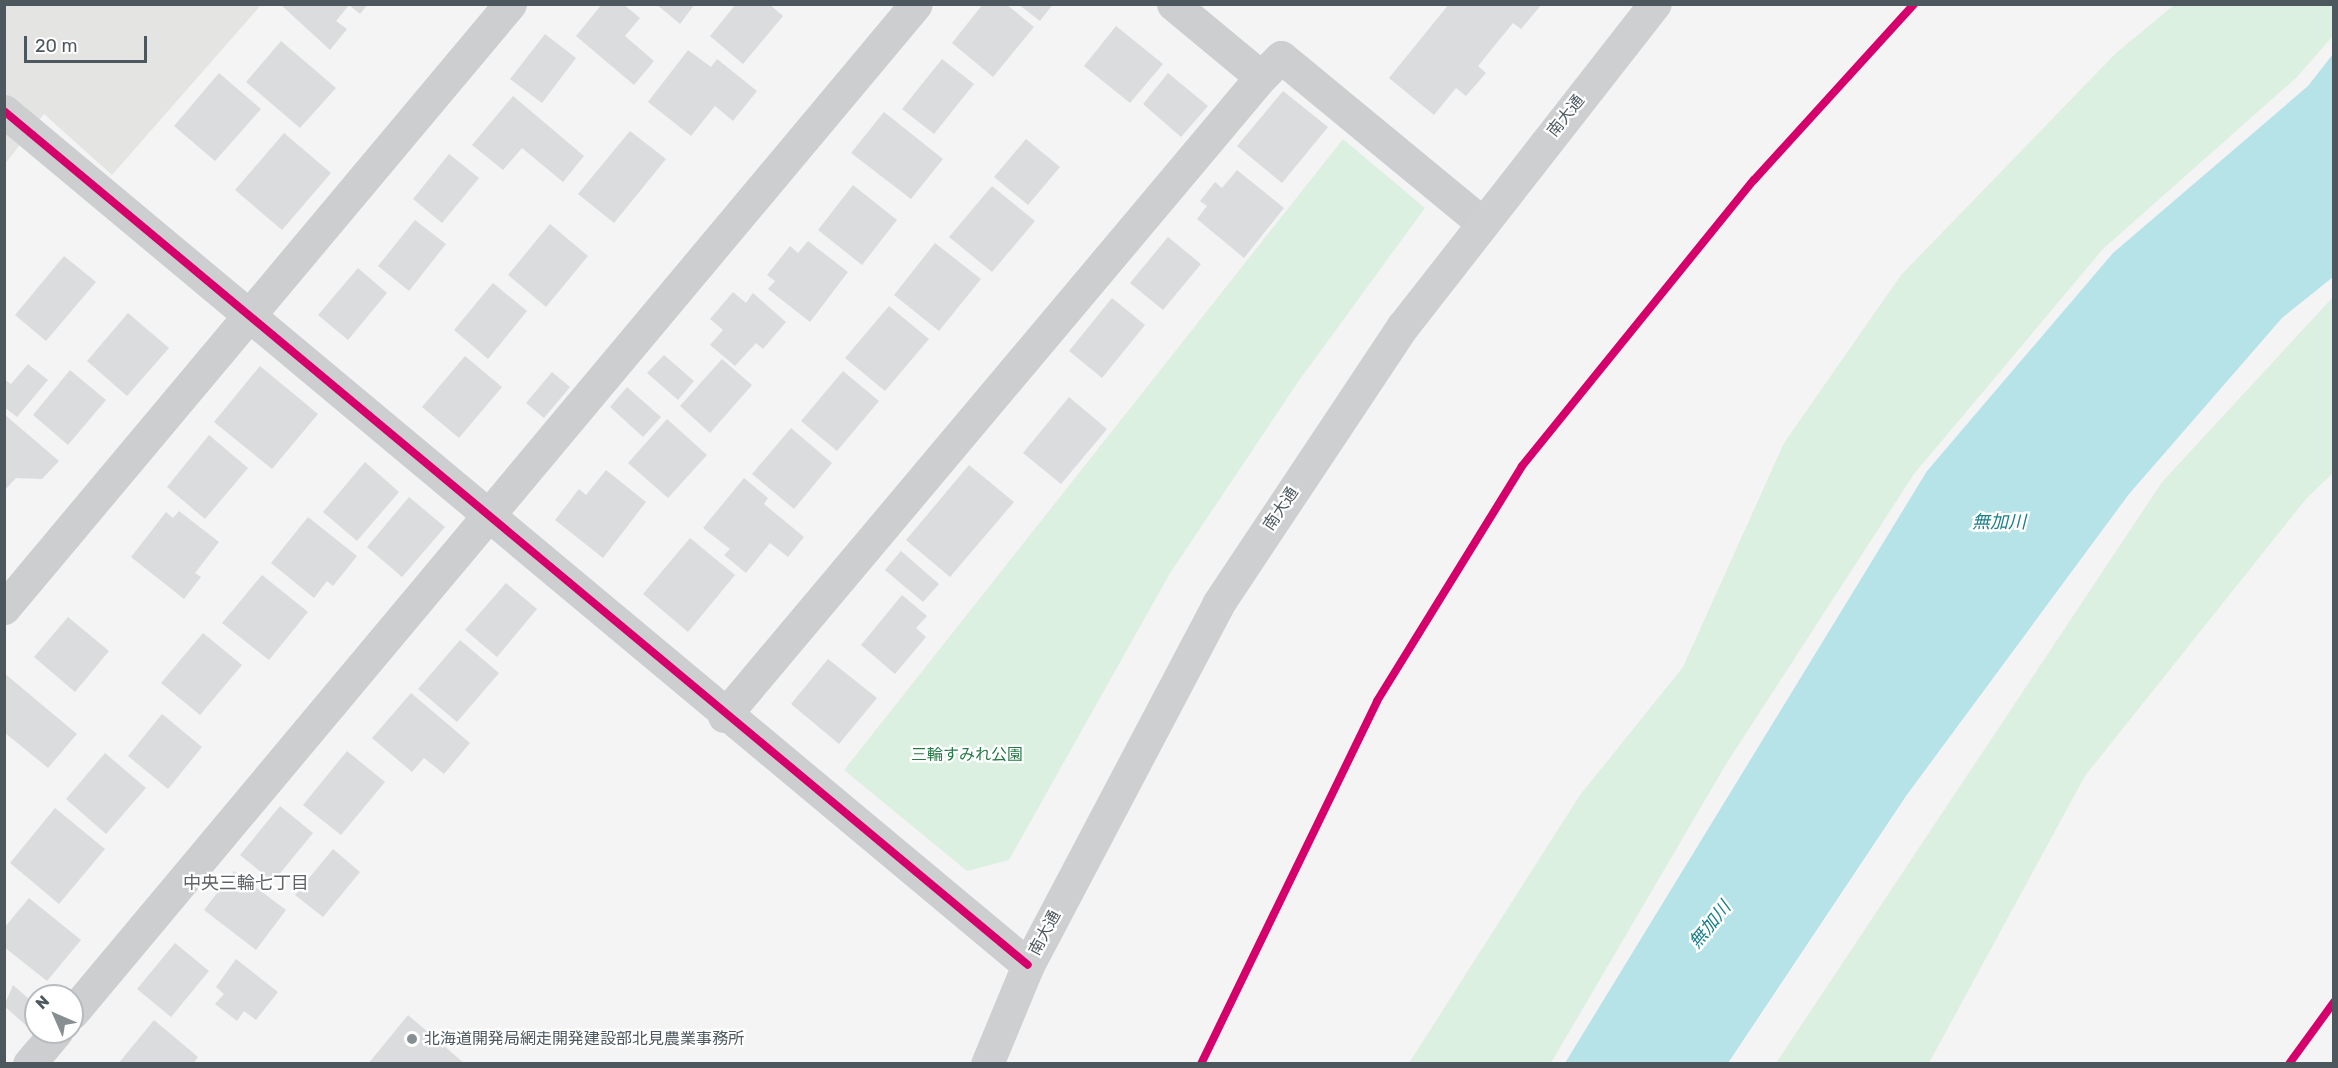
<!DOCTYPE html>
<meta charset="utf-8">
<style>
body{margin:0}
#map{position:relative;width:2338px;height:1068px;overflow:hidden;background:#f4f4f4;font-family:Rubik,"Noto Sans JP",sans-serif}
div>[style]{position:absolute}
.commercial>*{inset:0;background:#e4e4e2}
.green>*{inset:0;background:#dcf0e1}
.water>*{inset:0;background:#b6e3e8}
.building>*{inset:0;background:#dbdcdd}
.street>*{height:33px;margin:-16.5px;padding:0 16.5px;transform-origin:16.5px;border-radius:16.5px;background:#cccecf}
.secondary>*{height:33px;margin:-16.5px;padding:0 16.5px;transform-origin:16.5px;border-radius:16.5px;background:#cdcfd0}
.cycleway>*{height:8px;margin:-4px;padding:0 4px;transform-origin:4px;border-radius:4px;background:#d6006c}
.dots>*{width:16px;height:16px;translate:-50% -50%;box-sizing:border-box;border:3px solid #fff;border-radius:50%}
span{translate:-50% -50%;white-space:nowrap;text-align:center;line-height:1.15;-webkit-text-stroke:4.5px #fff;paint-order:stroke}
.street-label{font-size:16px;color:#4d585e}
.park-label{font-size:16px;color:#247945}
.poi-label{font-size:16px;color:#4d585e}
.left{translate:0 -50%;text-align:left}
.water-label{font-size:18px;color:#1c808a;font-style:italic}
.neighbourhood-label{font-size:18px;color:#606467}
.frame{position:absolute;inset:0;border:6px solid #4d585e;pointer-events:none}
.north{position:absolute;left:24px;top:984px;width:60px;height:60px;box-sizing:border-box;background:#fff;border:2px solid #b8bcbf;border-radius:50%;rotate:315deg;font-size:16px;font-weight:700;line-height:24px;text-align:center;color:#4d585e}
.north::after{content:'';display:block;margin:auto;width:21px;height:27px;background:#878f92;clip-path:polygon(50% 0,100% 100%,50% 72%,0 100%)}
.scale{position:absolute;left:24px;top:36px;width:123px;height:27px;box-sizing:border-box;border:3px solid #4d585e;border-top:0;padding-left:8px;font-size:18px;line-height:21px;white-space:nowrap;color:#4d585e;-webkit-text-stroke:4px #fff;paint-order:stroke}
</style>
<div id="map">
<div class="commercial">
<i style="clip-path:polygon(5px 5px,261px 5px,112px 175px,44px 114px,5px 164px)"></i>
</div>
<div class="green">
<i style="clip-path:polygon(2174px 5px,2333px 5px,2333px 36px,2297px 77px,2103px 249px,1914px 474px,1725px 766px,1551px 1063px,1409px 1063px,1580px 795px,1683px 667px,1784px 443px,1901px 275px,2116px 53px)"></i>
<i style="clip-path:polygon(1343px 139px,1425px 208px,1298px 382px,1169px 575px,1009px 860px,967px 871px,844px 770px)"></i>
<i style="clip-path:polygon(2333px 297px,2333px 473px,2306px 499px,2085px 776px,1929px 1063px,1776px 1063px,2162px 482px)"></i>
</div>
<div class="water">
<i style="clip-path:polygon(2333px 54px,2333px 277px,2282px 318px,2129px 494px,1906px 796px,1728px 1063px,1565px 1063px,1927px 471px,2113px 253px,2308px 86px)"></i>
</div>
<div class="building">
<i style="clip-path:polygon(280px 4px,368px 4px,360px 14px,349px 5px,336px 21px,347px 29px,330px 50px)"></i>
<i style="clip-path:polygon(602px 4px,623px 4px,640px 18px,625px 36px,654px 61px,634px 85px,576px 36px)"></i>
<i style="clip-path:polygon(656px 4px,695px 4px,680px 24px)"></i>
<i style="clip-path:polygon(736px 4px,769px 4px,783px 16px,743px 64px,710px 36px)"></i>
<i style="clip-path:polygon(983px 4px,1006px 4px,1034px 27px,993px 77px,952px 43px)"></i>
<i style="clip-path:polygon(1018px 4px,1053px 4px,1040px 21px)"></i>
<i style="clip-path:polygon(1449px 4px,1542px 4px,1521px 29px,1513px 23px,1478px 66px,1486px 73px,1466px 96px,1456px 88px,1434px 115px,1389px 78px)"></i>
<i style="clip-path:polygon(1116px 26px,1163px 64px,1130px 103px,1084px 66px)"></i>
<i style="clip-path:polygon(545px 34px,576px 58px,542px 103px,510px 79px)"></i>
<i style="clip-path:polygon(281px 41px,336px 88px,300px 128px,246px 82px)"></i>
<i style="clip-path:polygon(688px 50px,711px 67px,717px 59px,757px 91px,733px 121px,715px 106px,691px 136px,648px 102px)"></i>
<i style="clip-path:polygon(942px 59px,974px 84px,934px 134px,902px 109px)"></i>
<i style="clip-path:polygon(219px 73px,261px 109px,215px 161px,174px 126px)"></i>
<i style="clip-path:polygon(1168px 73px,1208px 106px,1181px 137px,1143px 104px)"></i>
<i style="clip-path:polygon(1283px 91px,1328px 127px,1282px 183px,1237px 146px)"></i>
<i style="clip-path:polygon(513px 96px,584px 156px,563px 182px,522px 148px,503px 170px,472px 145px)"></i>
<i style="clip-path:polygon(884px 112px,943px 159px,911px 199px,851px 153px)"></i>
<i style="clip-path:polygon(630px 131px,666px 159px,614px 223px,578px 194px)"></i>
<i style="clip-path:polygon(284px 133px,331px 173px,282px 230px,235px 190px)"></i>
<i style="clip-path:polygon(1026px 139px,1060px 167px,1028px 205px,994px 177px)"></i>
<i style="clip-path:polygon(449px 154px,479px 178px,442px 223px,413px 199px)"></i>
<i style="clip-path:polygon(1237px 170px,1284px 208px,1244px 258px,1197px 219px,1207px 206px,1200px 201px,1215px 182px,1222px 188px)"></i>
<i style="clip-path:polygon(853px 185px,897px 220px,862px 265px,818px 230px)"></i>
<i style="clip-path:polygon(992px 186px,1035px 221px,992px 272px,949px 237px)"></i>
<i style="clip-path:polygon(415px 220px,446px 244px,409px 291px,378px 266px)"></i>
<i style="clip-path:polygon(550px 224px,588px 256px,546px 307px,508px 275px)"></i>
<i style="clip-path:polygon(1168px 237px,1201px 264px,1163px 310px,1130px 283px)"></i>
<i style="clip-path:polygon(808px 241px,848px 272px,810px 322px,768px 289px,775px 281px,767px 275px,790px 246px,798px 253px)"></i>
<i style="clip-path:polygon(935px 243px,981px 279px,939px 331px,894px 295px)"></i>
<i style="clip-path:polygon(64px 256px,96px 282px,46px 341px,15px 315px)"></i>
<i style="clip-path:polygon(358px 268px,387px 293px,348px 340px,318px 315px)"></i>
<i style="clip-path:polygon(493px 283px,527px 311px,488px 359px,454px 330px)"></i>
<i style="clip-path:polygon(733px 292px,746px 303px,753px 293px,786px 322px,763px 349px,756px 343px,735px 366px,710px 345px,723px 330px,710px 319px)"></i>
<i style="clip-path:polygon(1112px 298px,1145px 325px,1102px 378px,1069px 351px)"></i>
<i style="clip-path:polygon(889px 306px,929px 339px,885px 391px,845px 358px)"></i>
<i style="clip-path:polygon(128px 313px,169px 348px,127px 396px,87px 361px)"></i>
<i style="clip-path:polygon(664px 355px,694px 381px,678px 400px,647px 373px)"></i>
<i style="clip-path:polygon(465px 356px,502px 387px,459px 438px,422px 407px)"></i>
<i style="clip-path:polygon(722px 359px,752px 385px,710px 433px,680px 406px)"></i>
<i style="clip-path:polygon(28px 364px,48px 380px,17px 417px,4px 407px,4px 379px,11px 384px)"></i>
<i style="clip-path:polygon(260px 366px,318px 414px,272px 469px,214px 422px)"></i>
<i style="clip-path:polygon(70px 370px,106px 400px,68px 445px,33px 415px)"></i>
<i style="clip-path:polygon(843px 371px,879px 401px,837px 451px,801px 421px)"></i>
<i style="clip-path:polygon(552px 372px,570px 387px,544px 418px,526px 403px)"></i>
<i style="clip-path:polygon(627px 387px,661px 417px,643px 437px,610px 407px)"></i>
<i style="clip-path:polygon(1069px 397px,1107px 429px,1061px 484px,1023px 453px)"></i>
<i style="clip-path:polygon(4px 414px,59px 461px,42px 479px,16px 478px,4px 491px)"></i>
<i style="clip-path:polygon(667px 419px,707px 455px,668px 498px,628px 463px)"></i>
<i style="clip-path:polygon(791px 428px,832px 463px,794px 509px,752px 474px)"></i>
<i style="clip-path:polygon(209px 435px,248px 468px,205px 519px,167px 487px)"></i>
<i style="clip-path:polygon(365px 462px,399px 492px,357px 541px,323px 512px)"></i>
<i style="clip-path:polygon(969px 465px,1014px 502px,950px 577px,906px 540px)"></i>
<i style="clip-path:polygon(606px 470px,646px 502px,603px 558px,555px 520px,579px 489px,586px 495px)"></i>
<i style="clip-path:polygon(744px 478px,768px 498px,764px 504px,804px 537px,788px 557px,770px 543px,746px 573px,724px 555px,730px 549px,703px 528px)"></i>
<i style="clip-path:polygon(409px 497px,445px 527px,402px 577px,367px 547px)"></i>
<i style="clip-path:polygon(179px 511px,219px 542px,195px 573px,201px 577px,184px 599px,131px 557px,166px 512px,173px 518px)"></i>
<i style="clip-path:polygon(308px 517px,357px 556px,333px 586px,327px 581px,314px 598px,271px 563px)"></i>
<i style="clip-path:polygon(690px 538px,735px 575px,688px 632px,643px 594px)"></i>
<i style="clip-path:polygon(901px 551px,939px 584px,923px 602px,885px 570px)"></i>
<i style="clip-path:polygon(262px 575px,308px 612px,269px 660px,222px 623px)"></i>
<i style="clip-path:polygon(506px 583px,537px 609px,497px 657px,465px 630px)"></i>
<i style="clip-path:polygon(902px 595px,927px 616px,916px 628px,926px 637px,895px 674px,861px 645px)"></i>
<i style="clip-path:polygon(68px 617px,109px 651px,75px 692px,34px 657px)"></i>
<i style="clip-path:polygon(203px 633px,242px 665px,200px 715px,161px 683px)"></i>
<i style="clip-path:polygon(460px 640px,499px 673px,457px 722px,418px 689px)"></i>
<i style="clip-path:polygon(828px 659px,877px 698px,839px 744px,791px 704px)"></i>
<i style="clip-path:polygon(4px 673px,77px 734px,48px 768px,4px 732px)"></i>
<i style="clip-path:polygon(411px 693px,470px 743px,444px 774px,424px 758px,412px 772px,372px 738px)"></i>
<i style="clip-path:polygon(162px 714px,202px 747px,168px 789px,128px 756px)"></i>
<i style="clip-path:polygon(347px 751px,385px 782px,341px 835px,303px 805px)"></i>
<i style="clip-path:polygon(105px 753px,146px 788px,106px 834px,66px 799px)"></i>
<i style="clip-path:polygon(280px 806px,313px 833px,273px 882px,240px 855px)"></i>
<i style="clip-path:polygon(55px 808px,105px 849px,59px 904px,10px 863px)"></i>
<i style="clip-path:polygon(333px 849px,360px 872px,323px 917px,295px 895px)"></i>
<i style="clip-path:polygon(234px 871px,286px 910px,256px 950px,204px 910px)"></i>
<i style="clip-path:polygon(29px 898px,81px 940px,47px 981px,4px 947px,4px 928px)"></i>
<i style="clip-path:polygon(175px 943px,209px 971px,171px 1017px,137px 989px)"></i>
<i style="clip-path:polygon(236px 959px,278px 992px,256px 1020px,244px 1011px,237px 1021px,215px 1004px,224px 994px,216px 987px)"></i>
<i style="clip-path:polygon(13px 985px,36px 1005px,29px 1028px,4px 1006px)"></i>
<i style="clip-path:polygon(408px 1015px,465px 1064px,368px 1064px)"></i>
<i style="clip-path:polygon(154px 1020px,198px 1057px,193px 1064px,118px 1064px)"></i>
</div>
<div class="street">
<i style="left:1173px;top:4px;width:114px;rotate:39.7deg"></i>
<i style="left:1261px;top:77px;width:28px;rotate:-45deg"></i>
<i style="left:1281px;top:57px;width:259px;rotate:39.5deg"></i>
<i style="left:4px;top:111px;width:1333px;rotate:39.83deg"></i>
<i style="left:4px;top:608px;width:788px;rotate:-50.05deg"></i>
<i style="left:724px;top:716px;width:835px;rotate:-49.96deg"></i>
<i style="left:72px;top:1013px;width:1315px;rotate:-50.09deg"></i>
<i style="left:29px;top:1064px;width:42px;rotate:-49.8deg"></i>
</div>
<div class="secondary">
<i style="left:987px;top:1064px;width:107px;rotate:-67.5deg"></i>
<i style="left:1028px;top:965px;width:408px;rotate:-62.2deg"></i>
<i style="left:1218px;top:604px;width:334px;rotate:-56.4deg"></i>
<i style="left:1403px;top:326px;width:409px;rotate:-52deg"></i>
</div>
<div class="cycleway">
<i style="left:4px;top:111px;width:1333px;rotate:39.83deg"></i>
<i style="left:1201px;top:1064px;width:403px;rotate:-64.1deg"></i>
<i style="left:1377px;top:701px;width:276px;rotate:-58.3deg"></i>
<i style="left:1522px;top:466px;width:368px;rotate:-51deg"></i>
<i style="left:1754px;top:180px;width:238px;rotate:-47.7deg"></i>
<i style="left:2289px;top:1064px;width:77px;rotate:-54deg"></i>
</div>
<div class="dots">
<i style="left:412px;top:1039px;background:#878f92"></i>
</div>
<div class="street-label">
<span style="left:1566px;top:116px;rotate:-51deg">南大通</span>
<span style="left:1281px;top:509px;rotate:-56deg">南大通</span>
<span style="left:1045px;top:933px;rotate:-62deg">南大通</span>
</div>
<div class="park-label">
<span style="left:967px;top:755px">三輪すみれ公園</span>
</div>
<div class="poi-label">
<span class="left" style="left:424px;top:1039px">北海道開発局網走開発建設部北見農業事務所</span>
</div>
<div class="water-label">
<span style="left:1999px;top:522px">無加川</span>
<span style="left:1710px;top:925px;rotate:-51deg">無加川</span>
</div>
<div class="neighbourhood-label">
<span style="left:246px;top:883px">中央三輪七丁目</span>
</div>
<div class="frame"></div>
<div class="north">N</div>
<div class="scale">20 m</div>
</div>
